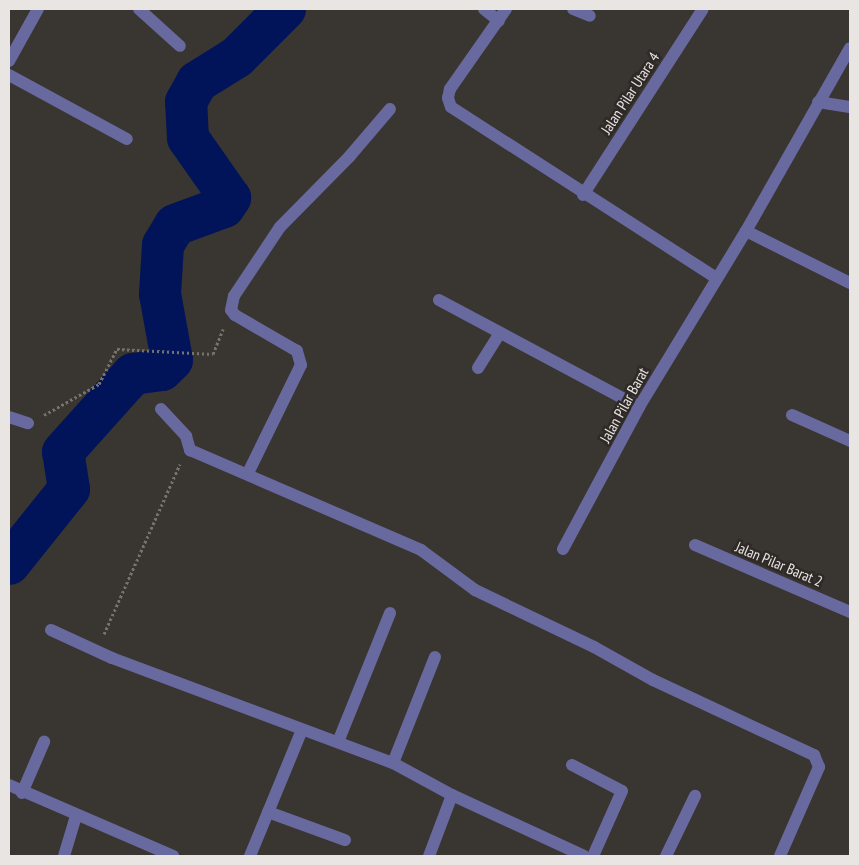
<!DOCTYPE html>
<style>
body{margin:0}
#map{position:relative;width:859px;height:865px;overflow:hidden;background:#393531;font-family:"PT Sans Narrow",sans-serif}
div>[style]{position:absolute}
.river>*{height:42px;margin:-21px;padding:0 21px;transform-origin:21px;border-radius:21px;background:#021459}
.path>*{height:3px;margin-top:-1.5px;transform-origin:0;background:repeating-linear-gradient(90deg,#76726f 0 2.5px,transparent 0 5px)}
.minor>*{height:12px;margin:-6px;padding:0 6px;transform-origin:6px;border-radius:6px;background:#68699f}
span{translate:-50% -50%;white-space:nowrap;text-align:center;line-height:1.15;-webkit-text-stroke:5px #2f2a27;paint-order:stroke}
.street-label{font-size:15px;color:#e8e5e3}
.frame{position:absolute;inset:0;border:10px solid #e8e5e3;pointer-events:none}
</style>
<div id="map">
<div class="river">
<i style="left:9px;top:564px;width:96px;rotate:-51.3deg"></i>
<i style="left:69px;top:489px;width:37px;rotate:-99deg"></i>
<i style="left:63px;top:452px;width:105px;rotate:-48.1deg"></i>
<i style="left:133px;top:374px;width:29px;rotate:-8deg"></i>
<i style="left:162px;top:370px;width:14px;rotate:-45deg"></i>
<i style="left:172px;top:360px;width:67px;rotate:-100.3deg"></i>
<i style="left:160px;top:294px;width:49px;rotate:-86.5deg"></i>
<i style="left:163px;top:245px;width:23px;rotate:-59deg"></i>
<i style="left:175px;top:225px;width:52px;rotate:-20.2deg"></i>
<i style="left:224px;top:207px;width:11px;rotate:-56deg"></i>
<i style="left:230px;top:198px;width:73px;rotate:-125deg"></i>
<i style="left:188px;top:138px;width:36px;rotate:-93deg"></i>
<i style="left:186px;top:102px;width:23px;rotate:-61deg"></i>
<i style="left:197px;top:82px;width:47px;rotate:-32deg"></i>
<i style="left:237px;top:57px;width:68px;rotate:-45deg"></i>
</div>
<div class="path">
<i style="left:44px;top:415px;width:63px;rotate:-29.4deg"></i>
<i style="left:99px;top:384px;width:39px;rotate:-63deg"></i>
<i style="left:117px;top:349px;width:96px;rotate:3deg"></i>
<i style="left:213px;top:354px;width:27px;rotate:-68deg"></i>
<i style="left:104px;top:634px;width:186px;rotate:-65.9deg"></i>
</div>
<div class="minor">
<i style="left:139px;top:9px;width:55px;rotate:42.1deg"></i>
<i style="left:484px;top:9px;width:19px;rotate:39deg"></i>
<i style="left:506px;top:9px;width:98px;rotate:125deg"></i>
<i style="left:450px;top:89px;width:9px;rotate:103deg"></i>
<i style="left:448px;top:98px;width:9px;rotate:72deg"></i>
<i style="left:451px;top:107px;width:315px;rotate:32.8deg"></i>
<i style="left:573px;top:9px;width:18px;rotate:22deg"></i>
<i style="left:9px;top:61px;width:60px;rotate:-60.9deg"></i>
<i style="left:9px;top:75px;width:134px;rotate:28.5deg"></i>
<i style="left:818px;top:102px;width:32px;rotate:9deg"></i>
<i style="left:583px;top:195px;width:221px;rotate:-57.2deg"></i>
<i style="left:746px;top:231px;width:116px;rotate:26.6deg"></i>
<i style="left:439px;top:300px;width:227px;rotate:28.1deg"></i>
<i style="left:478px;top:368px;width:40px;rotate:-58deg"></i>
<i style="left:161px;top:409px;width:37px;rotate:47deg"></i>
<i style="left:186px;top:436px;width:15px;rotate:74deg"></i>
<i style="left:190px;top:450px;width:252px;rotate:23.4deg"></i>
<i style="left:421px;top:550px;width:67px;rotate:36.5deg"></i>
<i style="left:475px;top:590px;width:132px;rotate:25.6deg"></i>
<i style="left:594px;top:647px;width:68px;rotate:29.2deg"></i>
<i style="left:653px;top:680px;width:178px;rotate:25deg"></i>
<i style="left:814px;top:755px;width:13px;rotate:67deg"></i>
<i style="left:819px;top:767px;width:97px;rotate:113.7deg"></i>
<i style="left:792px;top:415px;width:64px;rotate:24.1deg"></i>
<i style="left:9px;top:417px;width:20px;rotate:18deg"></i>
<i style="left:248px;top:473px;width:120px;rotate:-63.9deg"></i>
<i style="left:301px;top:365px;width:15px;rotate:-106deg"></i>
<i style="left:297px;top:351px;width:72px;rotate:-149.9deg"></i>
<i style="left:235px;top:315px;width:6px;rotate:-129deg"></i>
<i style="left:231px;top:310px;width:14px;rotate:-78deg"></i>
<i style="left:234px;top:296px;width:83px;rotate:-56.3deg"></i>
<i style="left:280px;top:227px;width:98px;rotate:-45.4deg"></i>
<i style="left:349px;top:157px;width:63px;rotate:-49.5deg"></i>
<i style="left:695px;top:545px;width:169px;rotate:23.4deg"></i>
<i style="left:563px;top:549px;width:161px;rotate:-61.8deg"></i>
<i style="left:639px;top:407px;width:206px;rotate:-58.7deg"></i>
<i style="left:746px;top:231px;width:210px;rotate:-60.4deg"></i>
<i style="left:51px;top:630px;width:67px;rotate:24.7deg"></i>
<i style="left:112px;top:658px;width:300px;rotate:20.5deg"></i>
<i style="left:393px;top:763px;width:67px;rotate:28.5deg"></i>
<i style="left:452px;top:795px;width:145px;rotate:24.8deg"></i>
<i style="left:338px;top:742px;width:139px;rotate:-68deg"></i>
<i style="left:393px;top:763px;width:114px;rotate:-68.4deg"></i>
<i style="left:572px;top:765px;width:56px;rotate:27.5deg"></i>
<i style="left:622px;top:791px;width:71px;rotate:114deg"></i>
<i style="left:9px;top:785px;width:179px;rotate:23.4deg"></i>
<i style="left:22px;top:793px;width:56px;rotate:-66.7deg"></i>
<i style="left:268px;top:812px;width:82px;rotate:20deg"></i>
<i style="left:64px;top:856px;width:42px;rotate:-73.3deg"></i>
<i style="left:250px;top:856px;width:136px;rotate:-67.6deg"></i>
<i style="left:429px;top:856px;width:65px;rotate:-69.3deg"></i>
<i style="left:666px;top:856px;width:67px;rotate:-64.2deg"></i>
</div>
<div class="street-label">
<span style="left:630px;top:93px;rotate:-57deg">Jalan Pilar Utara 4</span>
<span style="left:624px;top:405px;rotate:-61deg">Jalan Pilar Barat</span>
<span style="left:779px;top:564px;rotate:23deg">Jalan Pilar Barat 2</span>
</div>
<div class="frame"></div>
</div>
